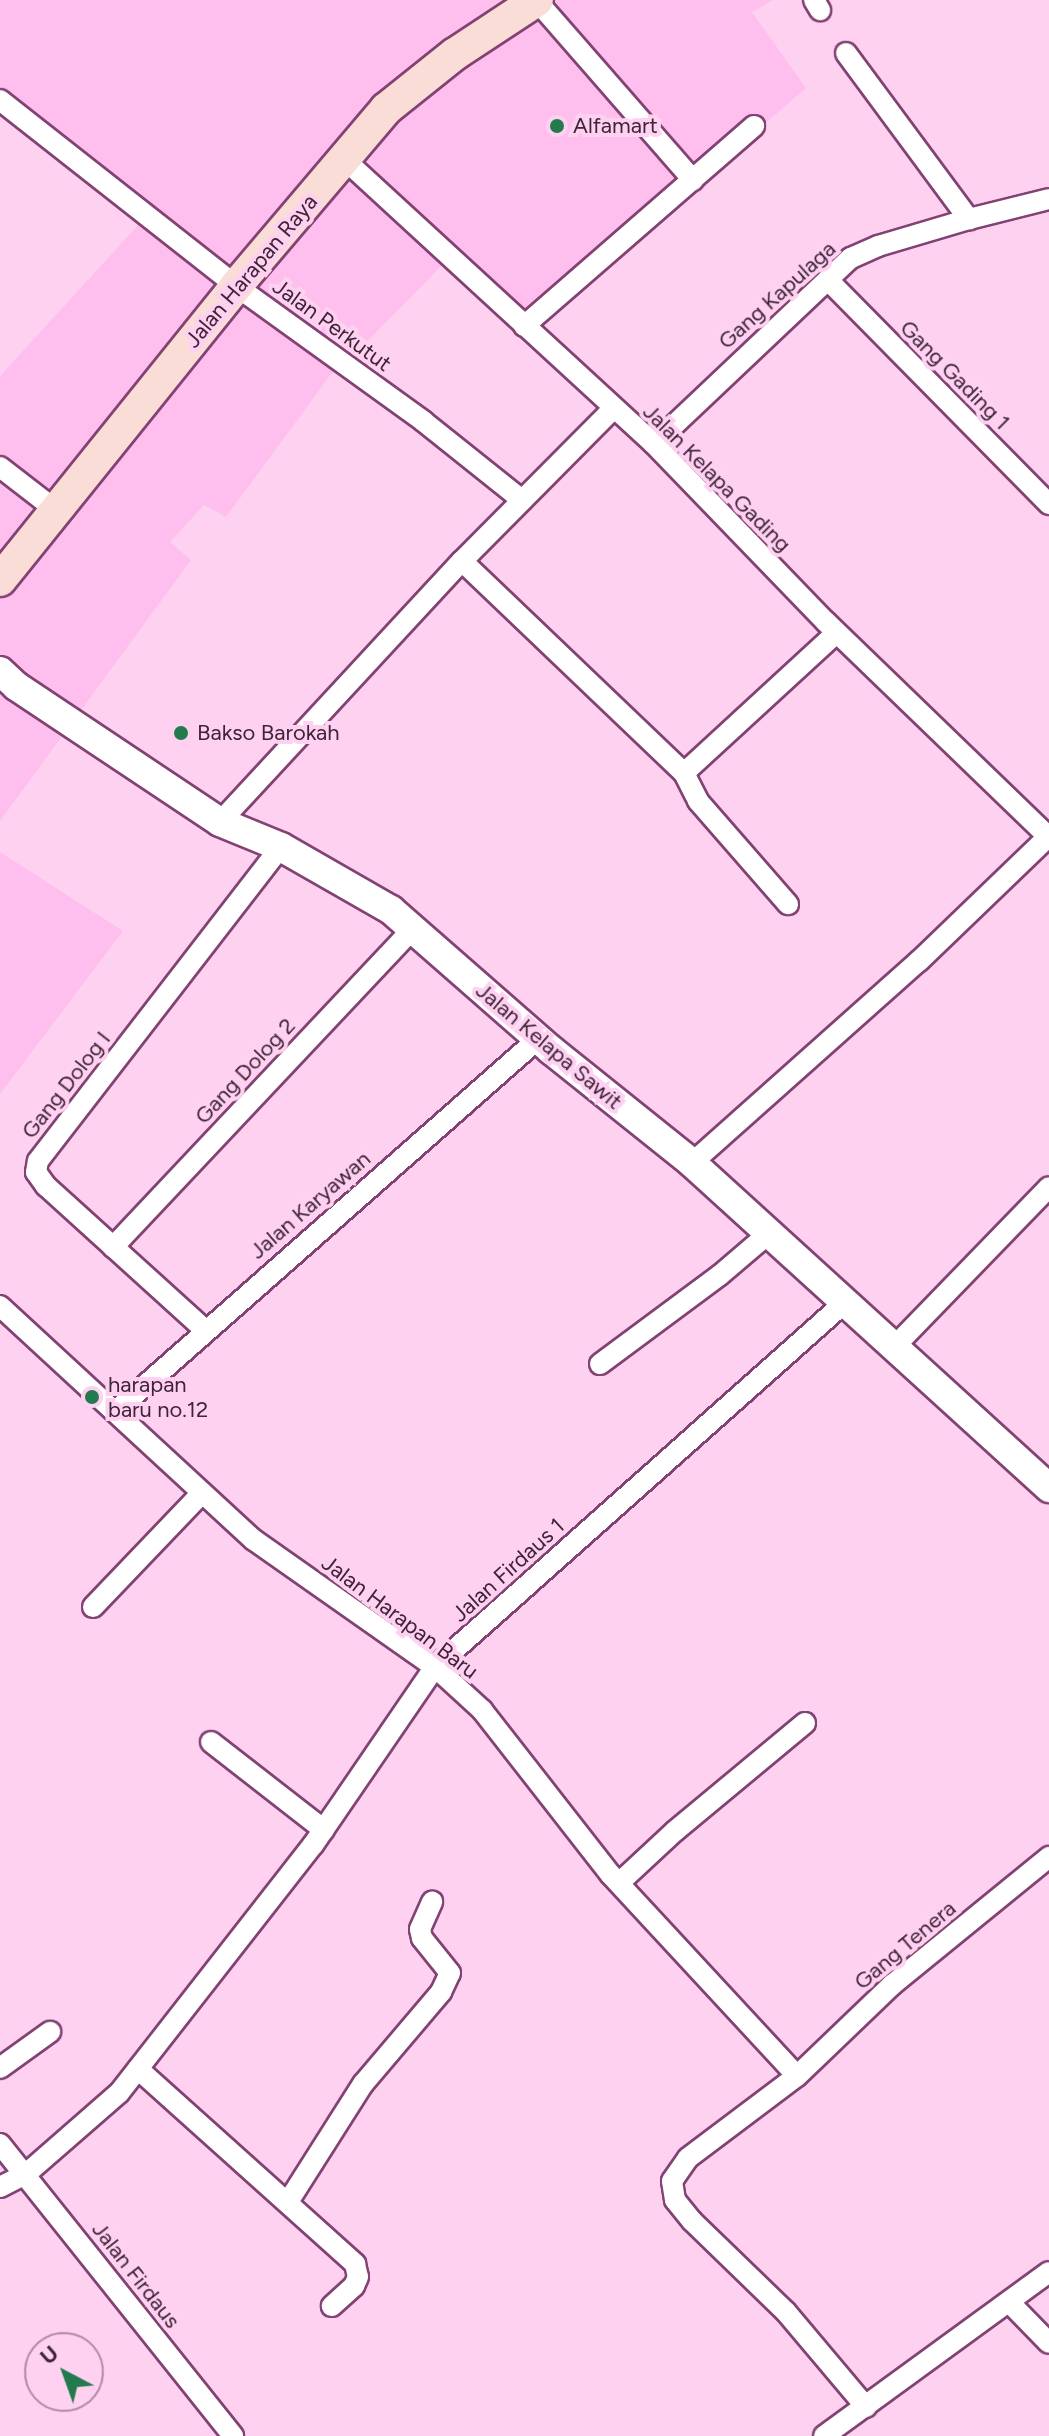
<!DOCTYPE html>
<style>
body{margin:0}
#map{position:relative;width:1049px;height:2436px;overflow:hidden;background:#fed1f1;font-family:Figtree,sans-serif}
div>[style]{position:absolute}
.built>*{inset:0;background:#ffbfee}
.roads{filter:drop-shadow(2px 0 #824273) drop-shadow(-2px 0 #824273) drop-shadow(0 2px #824273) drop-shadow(0 -2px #824273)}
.street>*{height:20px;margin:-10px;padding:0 10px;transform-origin:10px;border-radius:10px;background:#fff}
.secondary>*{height:28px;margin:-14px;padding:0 14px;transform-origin:14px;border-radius:14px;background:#fff}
.primary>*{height:32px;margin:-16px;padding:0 16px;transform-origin:16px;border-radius:16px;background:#f9ddd6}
.dots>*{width:22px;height:22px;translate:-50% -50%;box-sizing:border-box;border:4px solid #fed1f1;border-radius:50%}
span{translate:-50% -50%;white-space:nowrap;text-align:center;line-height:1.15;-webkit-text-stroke:8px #fed1f1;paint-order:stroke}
.poi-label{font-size:22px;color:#3f2338}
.left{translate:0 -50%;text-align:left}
.street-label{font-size:22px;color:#3f2338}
.north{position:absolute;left:24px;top:2332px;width:80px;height:80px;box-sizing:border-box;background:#fed1f1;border:2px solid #b28ba7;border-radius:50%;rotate:319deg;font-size:22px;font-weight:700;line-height:32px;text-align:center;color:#3f2338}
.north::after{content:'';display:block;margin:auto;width:28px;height:36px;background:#237a4d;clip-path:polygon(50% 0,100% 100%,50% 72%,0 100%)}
</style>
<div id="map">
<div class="built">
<i style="clip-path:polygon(0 0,773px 0,752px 12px,806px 88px,532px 324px,455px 252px,355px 354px,334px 370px,226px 517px,204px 505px,170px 542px,191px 560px,0 821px,0 376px,140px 223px,0 112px)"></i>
<i style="clip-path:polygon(0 852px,123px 931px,0 1094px)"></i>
</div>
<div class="roads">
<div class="street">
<i style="left:536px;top:0;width:239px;rotate:48.9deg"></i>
<i style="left:814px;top:0;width:12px;rotate:59deg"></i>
<i style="left:846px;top:53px;width:207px;rotate:53.5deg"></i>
<i style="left:0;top:100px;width:300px;rotate:38.2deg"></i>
<i style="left:236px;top:286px;width:231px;rotate:35.8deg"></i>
<i style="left:423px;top:421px;width:127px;rotate:38.6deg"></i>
<i style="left:344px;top:159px;width:421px;rotate:42.6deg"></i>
<i style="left:654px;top:444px;width:248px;rotate:46deg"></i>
<i style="left:826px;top:622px;width:310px;rotate:44deg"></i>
<i style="left:828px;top:280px;width:315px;rotate:45.4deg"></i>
<i style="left:524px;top:326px;width:305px;rotate:-41deg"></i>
<i style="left:654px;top:444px;width:271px;rotate:-43.4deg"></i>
<i style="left:851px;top:258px;width:30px;rotate:-24deg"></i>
<i style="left:878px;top:246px;width:95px;rotate:-16.5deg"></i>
<i style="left:969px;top:219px;width:82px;rotate:-14deg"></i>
<i style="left:0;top:467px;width:72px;rotate:37.7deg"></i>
<i style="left:462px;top:561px;width:307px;rotate:43.7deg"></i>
<i style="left:684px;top:773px;width:31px;rotate:63deg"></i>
<i style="left:698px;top:801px;width:137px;rotate:48.9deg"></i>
<i style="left:684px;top:773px;width:207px;rotate:-42.6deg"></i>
<i style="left:220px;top:822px;width:356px;rotate:-47.2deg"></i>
<i style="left:462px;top:561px;width:214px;rotate:-45.2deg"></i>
<i style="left:692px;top:1163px;width:304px;rotate:-41.7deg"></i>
<i style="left:919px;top:961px;width:179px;rotate:-43.9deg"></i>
<i style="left:113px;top:1247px;width:437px;rotate:-46.7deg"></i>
<i style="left:0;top:1306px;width:345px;rotate:42.7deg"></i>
<i style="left:254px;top:1540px;width:221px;rotate:35.1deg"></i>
<i style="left:435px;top:1667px;width:64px;rotate:42.5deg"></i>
<i style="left:482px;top:1710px;width:208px;rotate:52deg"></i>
<i style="left:610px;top:1874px;width:275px;rotate:47.2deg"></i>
<i style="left:205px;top:1330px;width:215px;rotate:-137.8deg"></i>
<i style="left:46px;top:1186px;width:17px;rotate:-126deg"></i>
<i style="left:36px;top:1172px;width:11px;rotate:-80deg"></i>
<i style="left:38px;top:1161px;width:397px;rotate:-52.3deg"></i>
<i style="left:895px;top:1346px;width:221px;rotate:-45.9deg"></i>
<i style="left:600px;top:1364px;width:149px;rotate:-36.6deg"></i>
<i style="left:720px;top:1275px;width:63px;rotate:-40.5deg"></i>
<i style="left:116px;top:1411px;width:563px;rotate:-41.4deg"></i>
<i style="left:93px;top:1607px;width:158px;rotate:-46.3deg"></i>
<i style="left:211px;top:1742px;width:143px;rotate:37.9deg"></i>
<i style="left:619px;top:1883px;width:76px;rotate:-42.9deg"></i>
<i style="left:675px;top:1831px;width:169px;rotate:-39.7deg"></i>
<i style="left:0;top:2068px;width:62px;rotate:-35.8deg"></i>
<i style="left:138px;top:2069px;width:292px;rotate:41.9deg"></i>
<i style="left:355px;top:2264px;width:13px;rotate:77deg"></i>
<i style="left:358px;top:2277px;width:10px;rotate:114deg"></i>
<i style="left:354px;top:2286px;width:30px;rotate:138deg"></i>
<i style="left:0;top:2144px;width:374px;rotate:51.4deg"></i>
<i style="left:0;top:2187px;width:29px;rotate:-27deg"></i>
<i style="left:26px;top:2174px;width:123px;rotate:-41.1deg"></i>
<i style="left:119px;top:2093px;width:315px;rotate:-52deg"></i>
<i style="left:313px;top:1845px;width:216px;rotate:-55.6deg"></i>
<i style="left:435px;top:1667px;width:546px;rotate:-41.66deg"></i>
<i style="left:288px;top:2202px;width:140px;rotate:-57.6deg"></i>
<i style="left:363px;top:2084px;width:121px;rotate:-49.7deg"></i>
<i style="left:441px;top:1992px;width:21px;rotate:-65deg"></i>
<i style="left:450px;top:1973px;width:45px;rotate:-128.7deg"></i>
<i style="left:422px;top:1938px;width:9px;rotate:-103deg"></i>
<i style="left:420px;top:1929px;width:30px;rotate:-66deg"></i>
<i style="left:1009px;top:2302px;width:57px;rotate:45.7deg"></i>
<i style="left:866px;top:2407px;width:124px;rotate:-130.1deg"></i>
<i style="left:786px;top:2312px;width:131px;rotate:-135.9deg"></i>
<i style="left:692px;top:2221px;width:27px;rotate:-129deg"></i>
<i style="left:675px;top:2200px;width:19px;rotate:-99deg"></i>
<i style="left:672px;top:2181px;width:28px;rotate:-55deg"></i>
<i style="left:688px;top:2158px;width:136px;rotate:-37deg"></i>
<i style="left:797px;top:2076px;width:132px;rotate:-43.8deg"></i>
<i style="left:892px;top:1985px;width:203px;rotate:-39.2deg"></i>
<i style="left:824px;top:2436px;width:278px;rotate:-36.1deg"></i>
</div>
<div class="secondary">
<i style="left:0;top:671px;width:22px;rotate:43deg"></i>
<i style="left:16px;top:686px;width:245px;rotate:33.7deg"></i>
<i style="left:220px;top:822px;width:66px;rotate:22.3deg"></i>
<i style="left:281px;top:847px;width:127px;rotate:29.8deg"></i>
<i style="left:391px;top:910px;width:213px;rotate:41.2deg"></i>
<i style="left:551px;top:1050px;width:181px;rotate:38.7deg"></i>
<i style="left:692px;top:1163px;width:483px;rotate:42.3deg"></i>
</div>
<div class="primary">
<i style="left:0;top:580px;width:377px;rotate:-51.2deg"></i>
<i style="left:236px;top:286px;width:232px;rotate:-49.7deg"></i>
<i style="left:386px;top:109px;width:88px;rotate:-38.6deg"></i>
<i style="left:455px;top:54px;width:98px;rotate:-33.4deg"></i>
</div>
</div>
<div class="dots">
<i style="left:557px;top:126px;background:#237a4d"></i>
<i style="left:181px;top:733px;background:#237a4d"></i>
<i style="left:92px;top:1397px;background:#237a4d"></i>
</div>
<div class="poi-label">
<span class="left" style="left:573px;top:126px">Alfamart</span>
<span class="left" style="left:197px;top:733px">Bakso Barokah</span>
<span class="left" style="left:108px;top:1397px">harapan<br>baru no.12</span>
</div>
<div class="street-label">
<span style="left:251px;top:271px;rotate:-50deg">Jalan Harapan Raya</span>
<span style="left:777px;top:295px;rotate:-42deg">Gang Kapulaga</span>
<span style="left:332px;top:325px;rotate:36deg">Jalan Perkutut</span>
<span style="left:955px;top:375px;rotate:45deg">Gang Gading 1</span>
<span style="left:717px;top:478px;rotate:45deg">Jalan Kelapa Gading</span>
<span style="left:549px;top:1046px;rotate:40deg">Jalan Kelapa Sawit</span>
<span style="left:245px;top:1071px;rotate:-47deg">Gang Dolog 2</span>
<span style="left:66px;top:1085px;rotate:-52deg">Gang Dolog I</span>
<span style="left:310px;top:1205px;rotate:-41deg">Jalan Karyawan</span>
<span style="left:508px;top:1570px;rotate:-42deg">Jalan Firdaus 1</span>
<span style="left:400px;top:1617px;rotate:37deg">Jalan Harapan Baru</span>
<span style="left:905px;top:1945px;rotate:-40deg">Gang Tenera</span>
<span style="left:136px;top:2275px;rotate:52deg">Jalan Firdaus</span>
</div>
<div class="north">U</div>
</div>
